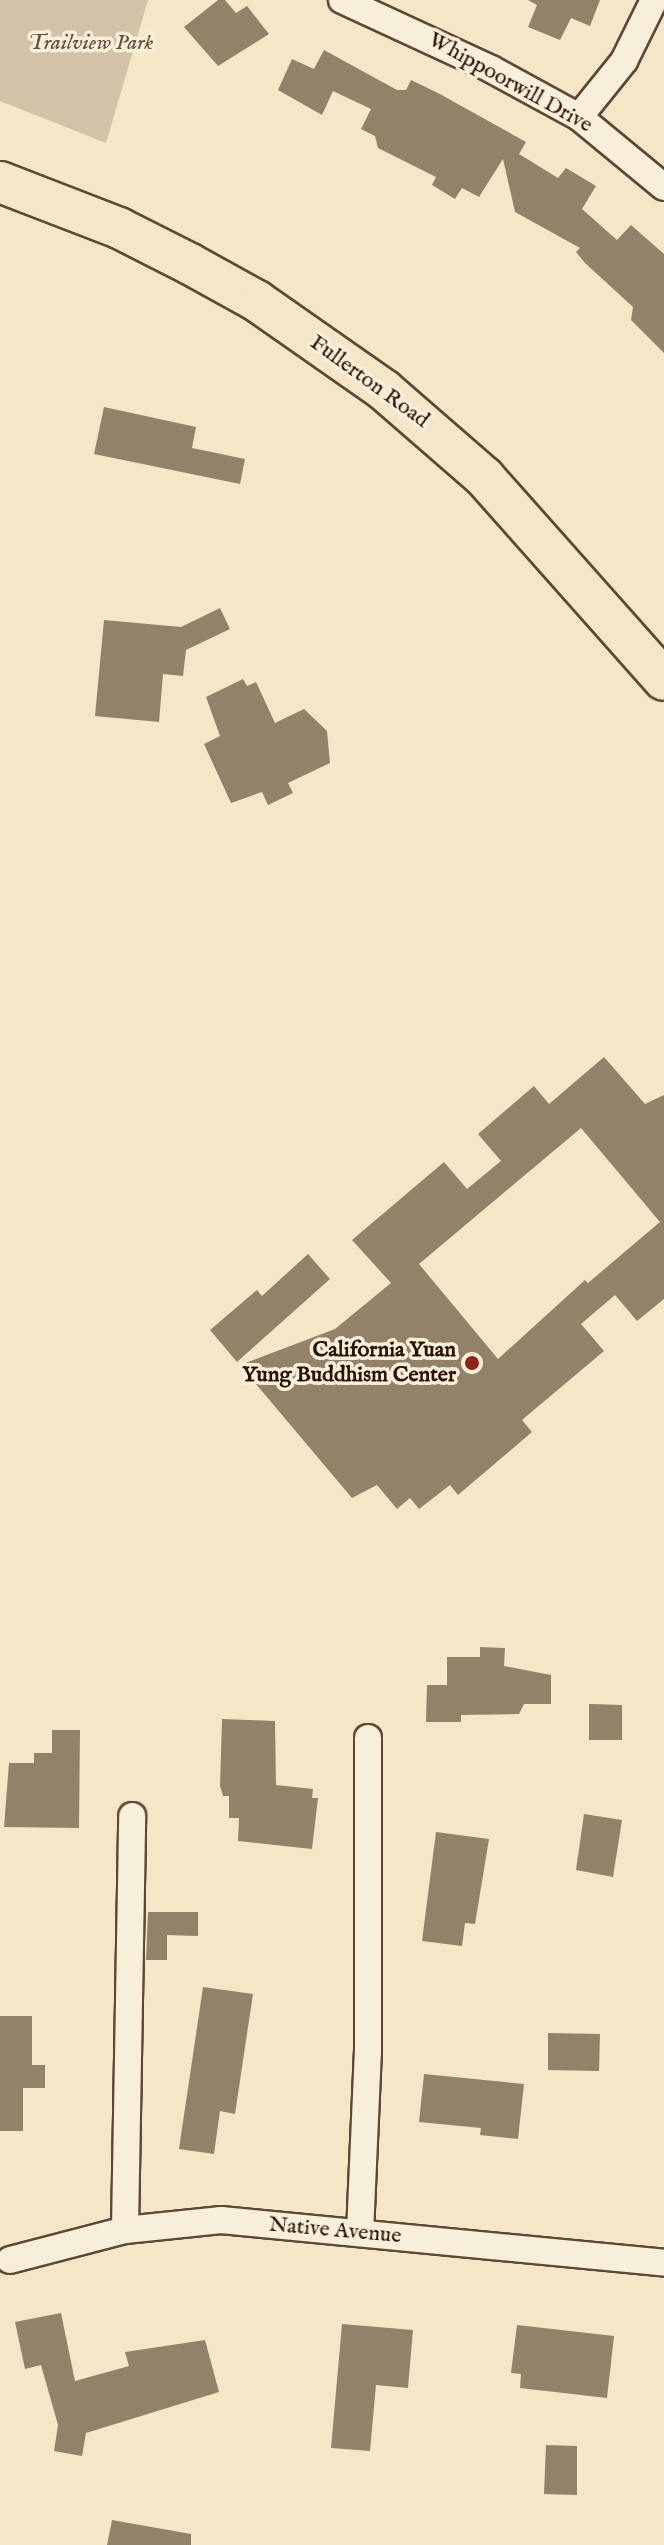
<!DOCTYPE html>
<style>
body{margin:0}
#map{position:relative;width:664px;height:2545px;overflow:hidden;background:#f5e6c8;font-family:"IM FELL English",serif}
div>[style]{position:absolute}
.green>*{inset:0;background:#d3c2a7}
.building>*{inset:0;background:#94816a}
.roads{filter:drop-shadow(2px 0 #5e4835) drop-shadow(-2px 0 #5e4835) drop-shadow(0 2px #5e4835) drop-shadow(0 -2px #5e4835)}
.minor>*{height:26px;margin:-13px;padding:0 13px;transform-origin:13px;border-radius:13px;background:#f8efdb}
.primary>*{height:40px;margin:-20px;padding:0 20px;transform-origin:20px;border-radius:20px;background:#f5e6c8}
.dots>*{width:22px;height:22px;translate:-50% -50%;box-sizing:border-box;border:4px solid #f8efdb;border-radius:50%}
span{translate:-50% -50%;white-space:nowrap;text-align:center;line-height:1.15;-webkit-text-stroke:7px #f8efdb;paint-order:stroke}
.park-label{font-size:22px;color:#66503d;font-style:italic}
.street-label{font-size:22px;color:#2b1304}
.poi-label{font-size:22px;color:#2b1304;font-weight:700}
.right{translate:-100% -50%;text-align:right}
</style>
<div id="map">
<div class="green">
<i style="clip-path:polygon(0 0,148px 0,106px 143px,0 101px)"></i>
</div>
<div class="building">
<i style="clip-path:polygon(218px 0,225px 0,236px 13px,247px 6px,269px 34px,218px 66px,184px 27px)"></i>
<i style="clip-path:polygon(528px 0,600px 0,590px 26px,571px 18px,560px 40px,528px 27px,537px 5px)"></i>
<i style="clip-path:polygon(324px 50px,397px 90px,406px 90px,411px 80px,438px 93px,526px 142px,519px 154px,558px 178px,566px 168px,596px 186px,582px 209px,617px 240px,631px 225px,664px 254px,664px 353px,631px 320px,633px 307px,585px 263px,576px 252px,580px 248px,515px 212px,503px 159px,479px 197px,462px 188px,455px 199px,432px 185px,436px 177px,378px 148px,375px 136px,361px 129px,371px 109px,333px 91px,322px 115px,278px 90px,292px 59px,314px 69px)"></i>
<i style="clip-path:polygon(104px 407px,196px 427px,192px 448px,245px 459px,240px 484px,94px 454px)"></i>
<i style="clip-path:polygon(220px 608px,230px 629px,186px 650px,183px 676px,163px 674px,159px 722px,95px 716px,104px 620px,181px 627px)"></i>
<i style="clip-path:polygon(243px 679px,247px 686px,256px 682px,275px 723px,304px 709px,327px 731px,330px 763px,288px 783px,293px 793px,268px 805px,262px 792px,231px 803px,204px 744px,220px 736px,206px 697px)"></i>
<i style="clip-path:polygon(evenodd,604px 1057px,645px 1104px,664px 1095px,664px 1299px,637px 1321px,615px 1295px,581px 1324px,604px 1351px,522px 1420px,532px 1432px,458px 1495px,450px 1485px,419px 1509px,410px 1498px,397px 1509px,377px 1485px,352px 1498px,240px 1365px,335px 1329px,391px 1283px,352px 1240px,444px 1162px,467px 1189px,501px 1161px,478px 1134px,534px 1086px,549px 1104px,604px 1057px,581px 1128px,660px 1222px,588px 1283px,585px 1280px,498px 1359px,419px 1264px,581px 1128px)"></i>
<i style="clip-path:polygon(308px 1254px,330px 1279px,237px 1362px,210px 1330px,257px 1290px,262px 1296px)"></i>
<i style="clip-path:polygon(480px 1647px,505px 1648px,504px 1666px,551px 1675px,551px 1704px,524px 1704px,519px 1714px,461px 1715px,461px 1722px,426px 1722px,427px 1685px,447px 1685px,447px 1657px,480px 1657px)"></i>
<i style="clip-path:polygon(589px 1704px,622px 1705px,622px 1740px,589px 1740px)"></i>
<i style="clip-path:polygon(222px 1719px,275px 1721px,276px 1785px,313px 1789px,312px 1798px,318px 1798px,312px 1849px,238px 1841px,239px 1818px,229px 1818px,229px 1796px,223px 1796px,220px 1786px)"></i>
<i style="clip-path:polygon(52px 1730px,80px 1730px,79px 1828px,4px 1827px,9px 1763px,34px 1763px,34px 1753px,52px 1753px)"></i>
<i style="clip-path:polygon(584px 1814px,622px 1820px,613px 1877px,576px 1870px)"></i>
<i style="clip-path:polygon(436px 1832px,489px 1839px,475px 1924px,465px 1923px,462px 1946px,422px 1941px)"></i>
<i style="clip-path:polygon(148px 1912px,198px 1912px,198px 1936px,167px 1935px,167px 1960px,146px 1960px)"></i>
<i style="clip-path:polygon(203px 1987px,253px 1994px,235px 2114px,220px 2111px,214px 2154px,179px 2149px)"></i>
<i style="clip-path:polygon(0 2016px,32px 2016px,32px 2065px,45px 2065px,45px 2088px,23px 2088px,23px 2131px,0 2131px)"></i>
<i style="clip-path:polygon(548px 2033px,600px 2034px,599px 2071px,548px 2070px)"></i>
<i style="clip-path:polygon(424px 2074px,524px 2084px,518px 2139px,480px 2135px,481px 2128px,419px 2122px)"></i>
<i style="clip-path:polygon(61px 2313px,75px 2381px,129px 2366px,125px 2352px,205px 2340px,219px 2392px,86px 2433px,82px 2456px,54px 2451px,58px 2425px,41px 2365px,25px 2369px,15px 2322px)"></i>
<i style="clip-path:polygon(342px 2324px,413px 2330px,408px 2388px,376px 2385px,370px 2451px,331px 2448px)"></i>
<i style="clip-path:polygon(517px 2325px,614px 2336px,607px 2398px,520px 2388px,521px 2374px,511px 2373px)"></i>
<i style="clip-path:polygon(546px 2445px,577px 2446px,577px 2495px,544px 2494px)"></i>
<i style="clip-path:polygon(112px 2520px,191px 2534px,191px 2545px,107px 2545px)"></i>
</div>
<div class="roads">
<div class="minor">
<i style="left:342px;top:0;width:164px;rotate:24.8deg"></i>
<i style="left:491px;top:69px;width:100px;rotate:28.6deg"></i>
<i style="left:579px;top:117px;width:110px;rotate:39.5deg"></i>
<i style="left:579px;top:117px;width:72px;rotate:-51.2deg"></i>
<i style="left:624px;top:61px;width:68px;rotate:-63.8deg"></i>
<i style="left:125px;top:2230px;width:414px;rotate:-89deg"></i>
<i style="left:360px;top:2233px;width:181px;rotate:-87.5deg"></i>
<i style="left:368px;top:2052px;width:314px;rotate:-90deg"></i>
<i style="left:10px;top:2260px;width:119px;rotate:-14.6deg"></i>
<i style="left:125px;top:2230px;width:97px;rotate:-5.9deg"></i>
<i style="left:221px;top:2220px;width:445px;rotate:5.5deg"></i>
</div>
<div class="primary">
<i style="left:0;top:182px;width:128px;rotate:21.1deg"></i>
<i style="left:119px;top:228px;width:80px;rotate:26.9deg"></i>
<i style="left:190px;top:264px;width:77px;rotate:28.9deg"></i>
<i style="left:257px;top:301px;width:155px;rotate:35deg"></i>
<i style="left:384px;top:390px;width:133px;rotate:41deg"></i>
<i style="left:484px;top:477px;width:271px;rotate:48.4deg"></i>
</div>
</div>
<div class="dots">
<i style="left:472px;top:1363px;background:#8f2418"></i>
</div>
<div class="park-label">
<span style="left:91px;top:44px">Trailview Park</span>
</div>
<div class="street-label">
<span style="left:510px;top:83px;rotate:29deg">Whippoorwill Drive</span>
<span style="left:369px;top:382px;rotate:36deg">Fullerton Road</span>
<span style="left:335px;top:2231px;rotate:5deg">Native Avenue</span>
</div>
<div class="poi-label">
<span class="right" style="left:456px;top:1363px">California Yuan<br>Yung Buddhism Center</span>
</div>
</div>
